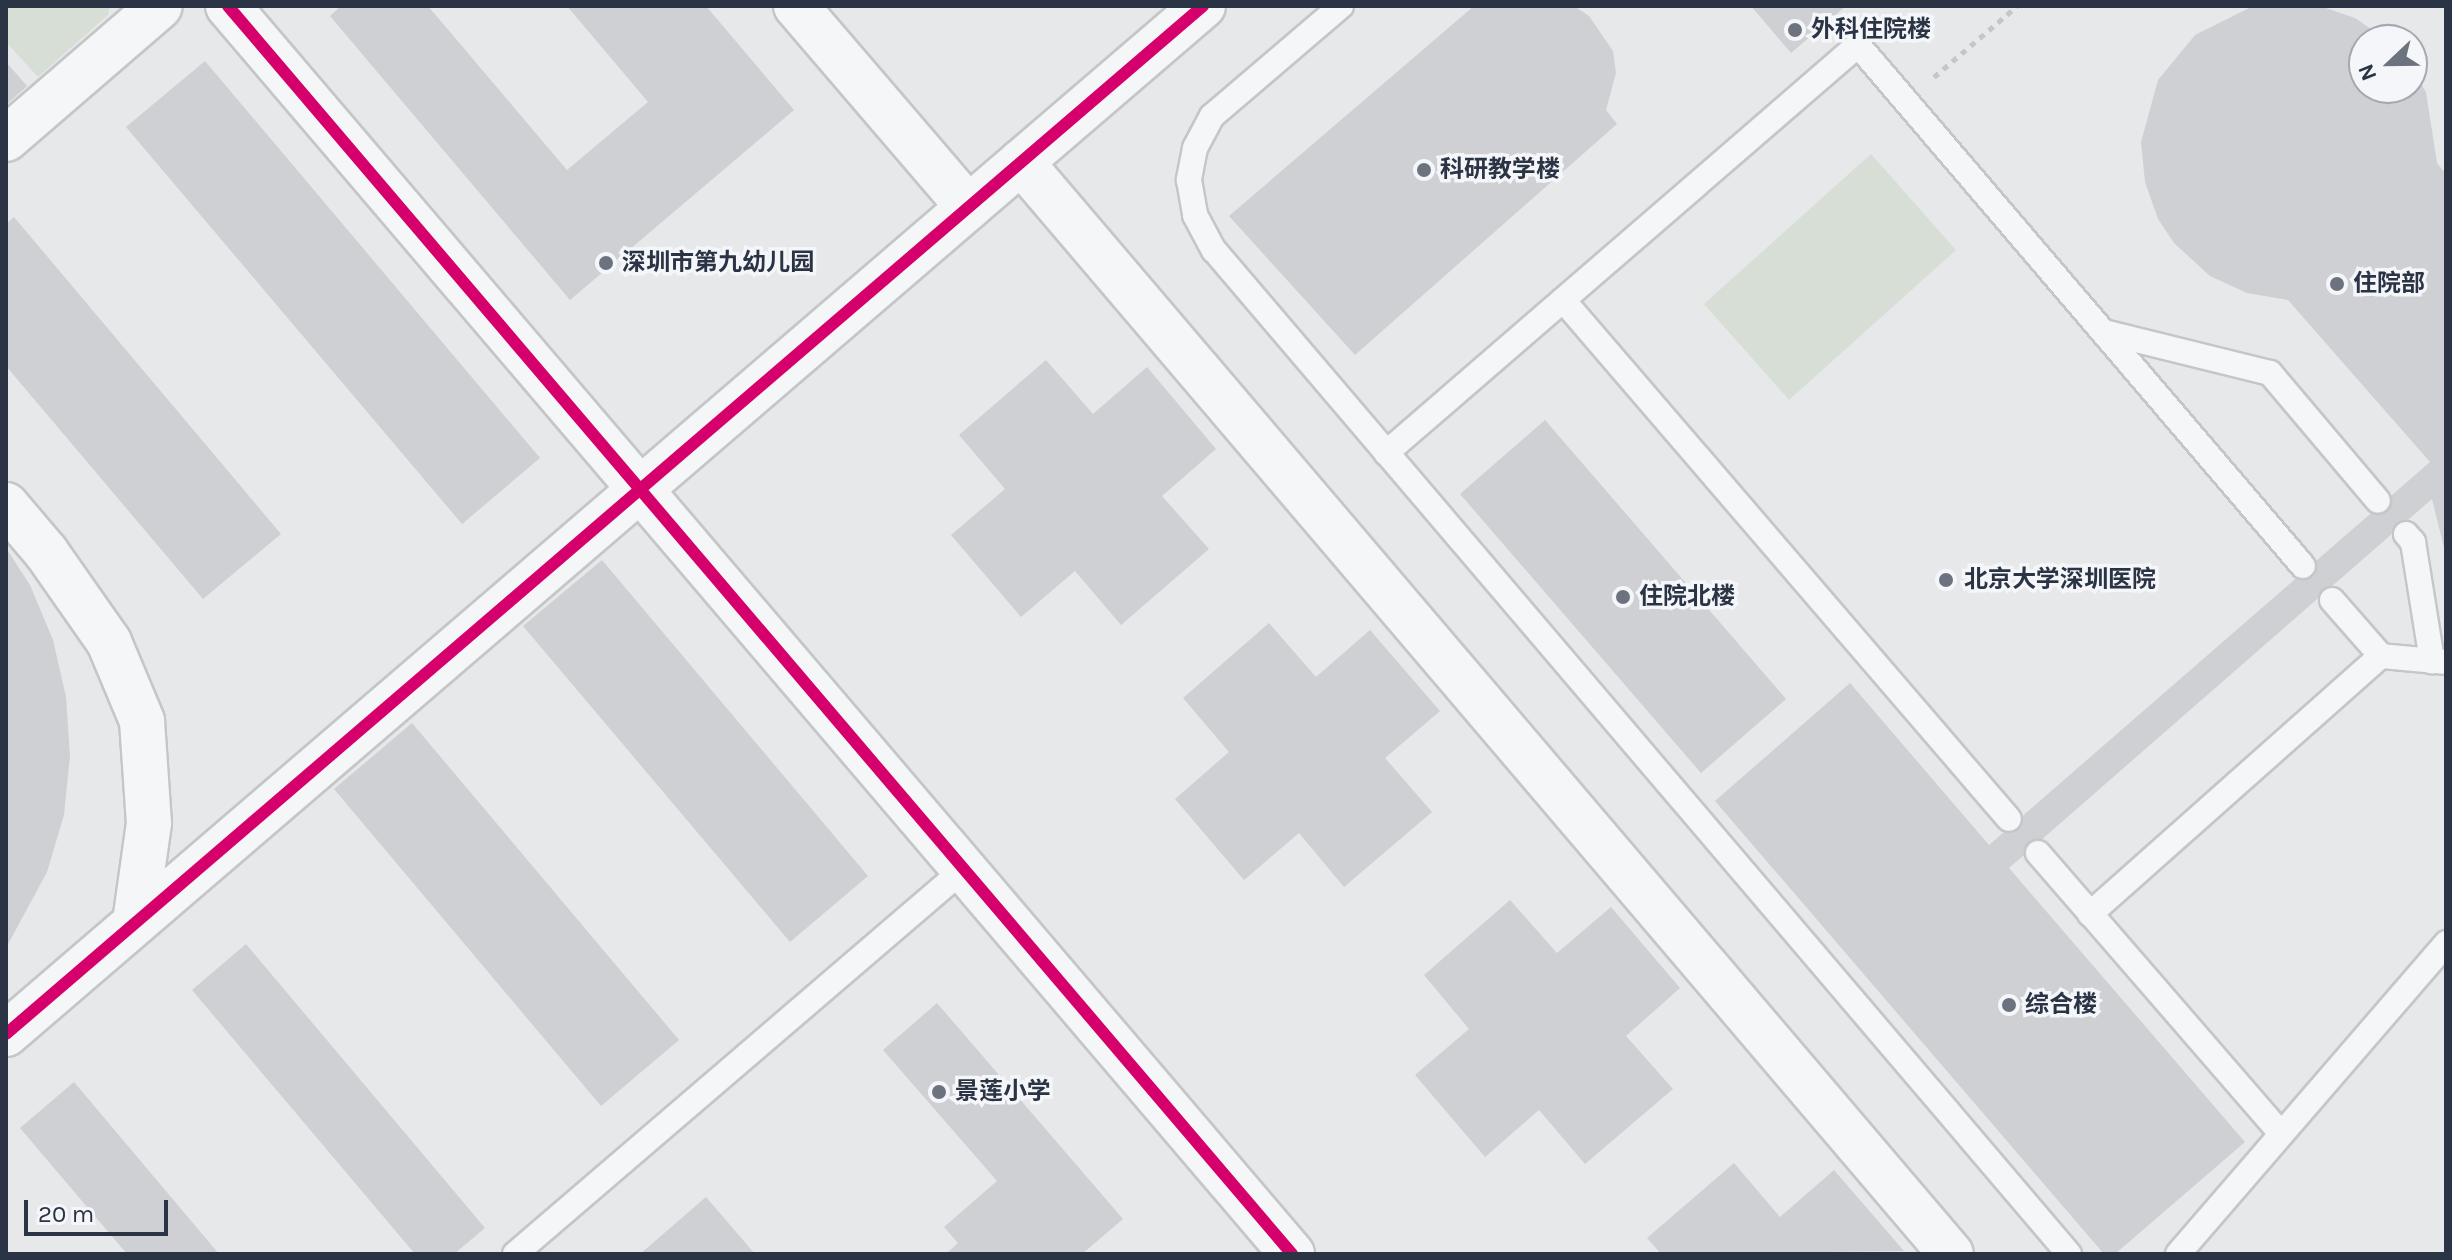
<!DOCTYPE html>
<meta charset="utf-8">
<style>
body{margin:0}
#map{position:relative;width:2452px;height:1260px;overflow:hidden;background:#e6e8ea;font-family:Karla,"Noto Sans SC",sans-serif}
div>[style]{position:absolute}
.green>*{inset:0;background:#d6ded6}
.building>*{inset:0;background:#ced0d3}
.path>*{height:5px;margin-top:-2.5px;transform-origin:0;background:repeating-linear-gradient(90deg,#c5c6ca 0 6px,transparent 0 12px)}
.roads{filter:drop-shadow(2px 0 #c4c6c8) drop-shadow(-2px 0 #c4c6c8) drop-shadow(0 2px #c4c6c8) drop-shadow(0 -2px #c4c6c8)}
.lane>*{height:24px;margin:-12px;padding:0 12px;transform-origin:12px;border-radius:12px;background:#f5f6f7}
.street>*{height:44px;margin:-22px;padding:0 22px;transform-origin:22px;border-radius:22px;background:#f5f6f7}
.cycleway>*{height:12px;margin:-6px;padding:0 6px;transform-origin:6px;border-radius:6px;background:#d6006c}
.dots>*{width:22px;height:22px;translate:-50% -50%;box-sizing:border-box;border:4px solid #f4f6f9;border-radius:50%}
span{translate:-50% -50%;white-space:nowrap;text-align:center;line-height:1.15;-webkit-text-stroke:7px #f4f6f9;paint-order:stroke}
.poi-label{font-size:24px;color:#2b3445;font-weight:700}
.left{translate:0 -50%;text-align:left}
.frame{position:absolute;inset:0;border:8px solid #2b3445;pointer-events:none}
.north{position:absolute;left:2348px;top:24px;width:80px;height:80px;box-sizing:border-box;background:#f4f6f9;border:2px solid #a4a8b1;border-radius:50%;rotate:248deg;font-size:22px;font-weight:700;line-height:32px;text-align:center;color:#2b3445}
.north::after{content:'';display:block;margin:auto;width:28px;height:36px;background:#6c737f;clip-path:polygon(50% 0,100% 100%,50% 72%,0 100%)}
.scale{position:absolute;left:24px;top:1200px;width:144px;height:36px;box-sizing:border-box;border:4px solid #2b3445;border-top:0;padding-left:10px;font-size:24px;line-height:28px;white-space:nowrap;color:#2b3445;-webkit-text-stroke:6px #f4f6f9;paint-order:stroke}
</style>
<div id="map">
<div class="green">
<i style="clip-path:polygon(6px 6px,110px 6px,108px 15px,38px 77px,6px 42px)"></i>
<i style="clip-path:polygon(1871px 154px,1956px 250px,1789px 400px,1704px 304px)"></i>
</div>
<div class="building">
<i style="clip-path:polygon(341px 6px,428px 6px,567px 170px,648px 102px,567px 6px,706px 6px,794px 110px,570px 300px,330px 16px)"></i>
<i style="clip-path:polygon(1474px 6px,1574px 6px,1589px 16px,1613px 51px,1616px 73px,1606px 110px,1617px 124px,1355px 355px,1229px 216px)"></i>
<i style="clip-path:polygon(1751px 6px,1846px 6px,1791px 53px)"></i>
<i style="clip-path:polygon(2253px 6px,2320px 6px,2355px 18px,2387px 40px,2364px 40px,2364px 88px,2412px 88px,2412px 69px,2426px 92px,2437px 163px,2446px 174px,2446px 556px,2432px 499px,2009px 868px,2245px 1142px,2115px 1254px,2104px 1254px,1715px 801px,1850px 683px,1989px 845px,2430px 462px,2288px 300px,2247px 293px,2210px 276px,2174px 243px,2158px 219px,2145px 182px,2141px 142px,2158px 80px,2195px 35px)"></i>
<i style="clip-path:polygon(205px 61px,540px 458px,462px 524px,126px 127px)"></i>
<i style="clip-path:polygon(6px 62px,27px 86px,6px 105px)"></i>
<i style="clip-path:polygon(14px 217px,281px 534px,203px 599px,6px 366px,6px 224px)"></i>
<i style="clip-path:polygon(1046px 360px,1093px 414px,1147px 367px,1216px 449px,1162px 496px,1209px 549px,1121px 625px,1075px 571px,1021px 617px,951px 535px,1005px 489px,959px 435px)"></i>
<i style="clip-path:polygon(1545px 420px,1786px 699px,1701px 773px,1460px 494px)"></i>
<i style="clip-path:polygon(6px 548px,30px 585px,53px 640px,66px 697px,70px 756px,64px 815px,47px 872px,6px 948px)"></i>
<i style="clip-path:polygon(602px 560px,868px 876px,790px 942px,523px 626px)"></i>
<i style="clip-path:polygon(1269px 623px,1316px 677px,1370px 630px,1440px 711px,1385px 758px,1432px 812px,1344px 887px,1299px 833px,1244px 880px,1175px 799px,1229px 752px,1183px 698px)"></i>
<i style="clip-path:polygon(412px 723px,679px 1040px,601px 1106px,334px 789px)"></i>
<i style="clip-path:polygon(1510px 900px,1557px 953px,1611px 907px,1680px 988px,1626px 1036px,1673px 1089px,1585px 1164px,1539px 1110px,1485px 1157px,1415px 1075px,1469px 1029px,1424px 975px)"></i>
<i style="clip-path:polygon(246px 944px,485px 1228px,454px 1254px,415px 1254px,192px 990px)"></i>
<i style="clip-path:polygon(937px 1003px,1123px 1219px,1082px 1254px,946px 1254px,958px 1243px,944px 1227px,997px 1181px,883px 1050px)"></i>
<i style="clip-path:polygon(74px 1082px,219px 1254px,127px 1254px,20px 1128px)"></i>
<i style="clip-path:polygon(1734px 1163px,1780px 1217px,1834px 1170px,1904px 1251px,1661px 1254px,1647px 1238px)"></i>
<i style="clip-path:polygon(706px 1197px,755px 1254px,640px 1254px)"></i>
</div>
<div class="path">
<i style="left:1934px;top:77px;width:109px;rotate:-40.5deg"></i>
</div>
<div class="roads">
<div class="lane">
<i style="left:1341px;top:6px;width:170px;rotate:139.5deg"></i>
<i style="left:1212px;top:116px;width:36px;rotate:118deg"></i>
<i style="left:1195px;top:148px;width:33px;rotate:101deg"></i>
<i style="left:1189px;top:180px;width:36px;rotate:80deg"></i>
<i style="left:1195px;top:215px;width:40px;rotate:62deg"></i>
<i style="left:1214px;top:250px;width:1319px;rotate:49.58deg"></i>
<i style="left:1563px;top:300px;width:684px;rotate:49.33deg"></i>
<i style="left:2104px;top:332px;width:171px;rotate:13.9deg"></i>
<i style="left:2270px;top:373px;width:167px;rotate:49.8deg"></i>
<i style="left:1386px;top:453px;width:624px;rotate:-40.84deg"></i>
<i style="left:1858px;top:45px;width:685px;rotate:49.5deg"></i>
<i style="left:2406px;top:534px;width:11px;rotate:49deg"></i>
<i style="left:2413px;top:542px;width:121px;rotate:80.9deg"></i>
<i style="left:2332px;top:600px;width:74px;rotate:48.8deg"></i>
<i style="left:2038px;top:853px;width:371px;rotate:49.1deg"></i>
<i style="left:2090px;top:914px;width:389px;rotate:-41.6deg"></i>
<i style="left:2381px;top:656px;width:65px;rotate:5.3deg"></i>
<i style="left:515px;top:1254px;width:591px;rotate:-40.61deg"></i>
<i style="left:2178px;top:1254px;width:411px;rotate:-49.2deg"></i>
</div>
<div class="street">
<i style="left:228px;top:6px;width:1640px;rotate:49.55deg"></i>
<i style="left:796px;top:6px;width:265px;rotate:49.4deg"></i>
<i style="left:6px;top:139px;width:203px;rotate:-40.8deg"></i>
<i style="left:1021px;top:162px;width:1434px;rotate:49.58deg"></i>
<i style="left:6px;top:505px;width:62px;rotate:49.6deg"></i>
<i style="left:46px;top:552px;width:110px;rotate:55deg"></i>
<i style="left:109px;top:642px;width:86px;rotate:67.3deg"></i>
<i style="left:142px;top:721px;width:102px;rotate:86.1deg"></i>
<i style="left:149px;top:823px;width:101px;rotate:98deg"></i>
<i style="left:6px;top:1034px;width:1578px;rotate:-40.66deg"></i>
</div>
</div>
<div class="cycleway">
<i style="left:228px;top:6px;width:1640px;rotate:49.55deg"></i>
<i style="left:6px;top:1034px;width:1578px;rotate:-40.66deg"></i>
</div>
<div class="dots">
<i style="left:1795px;top:30px;background:#6c737f"></i>
<i style="left:1424px;top:170px;background:#6c737f"></i>
<i style="left:606px;top:263px;background:#6c737f"></i>
<i style="left:2337px;top:284px;background:#6c737f"></i>
<i style="left:1946px;top:580px;background:#6c737f"></i>
<i style="left:1623px;top:597px;background:#6c737f"></i>
<i style="left:2009px;top:1005px;background:#6c737f"></i>
<i style="left:939px;top:1092px;background:#6c737f"></i>
</div>
<div class="poi-label">
<span class="left" style="left:1811px;top:30px">外科住院楼</span>
<span class="left" style="left:1440px;top:170px">科研教学楼</span>
<span class="left" style="left:622px;top:263px">深圳市第九幼儿园</span>
<span class="left" style="left:2353px;top:284px">住院部</span>
<span class="left" style="left:1964px;top:580px">北京大学深圳医院</span>
<span class="left" style="left:1639px;top:597px">住院北楼</span>
<span class="left" style="left:2025px;top:1005px">综合楼</span>
<span class="left" style="left:955px;top:1092px">景莲小学</span>
</div>
<div class="frame"></div>
<div class="north">N</div>
<div class="scale">20 m</div>
</div>
